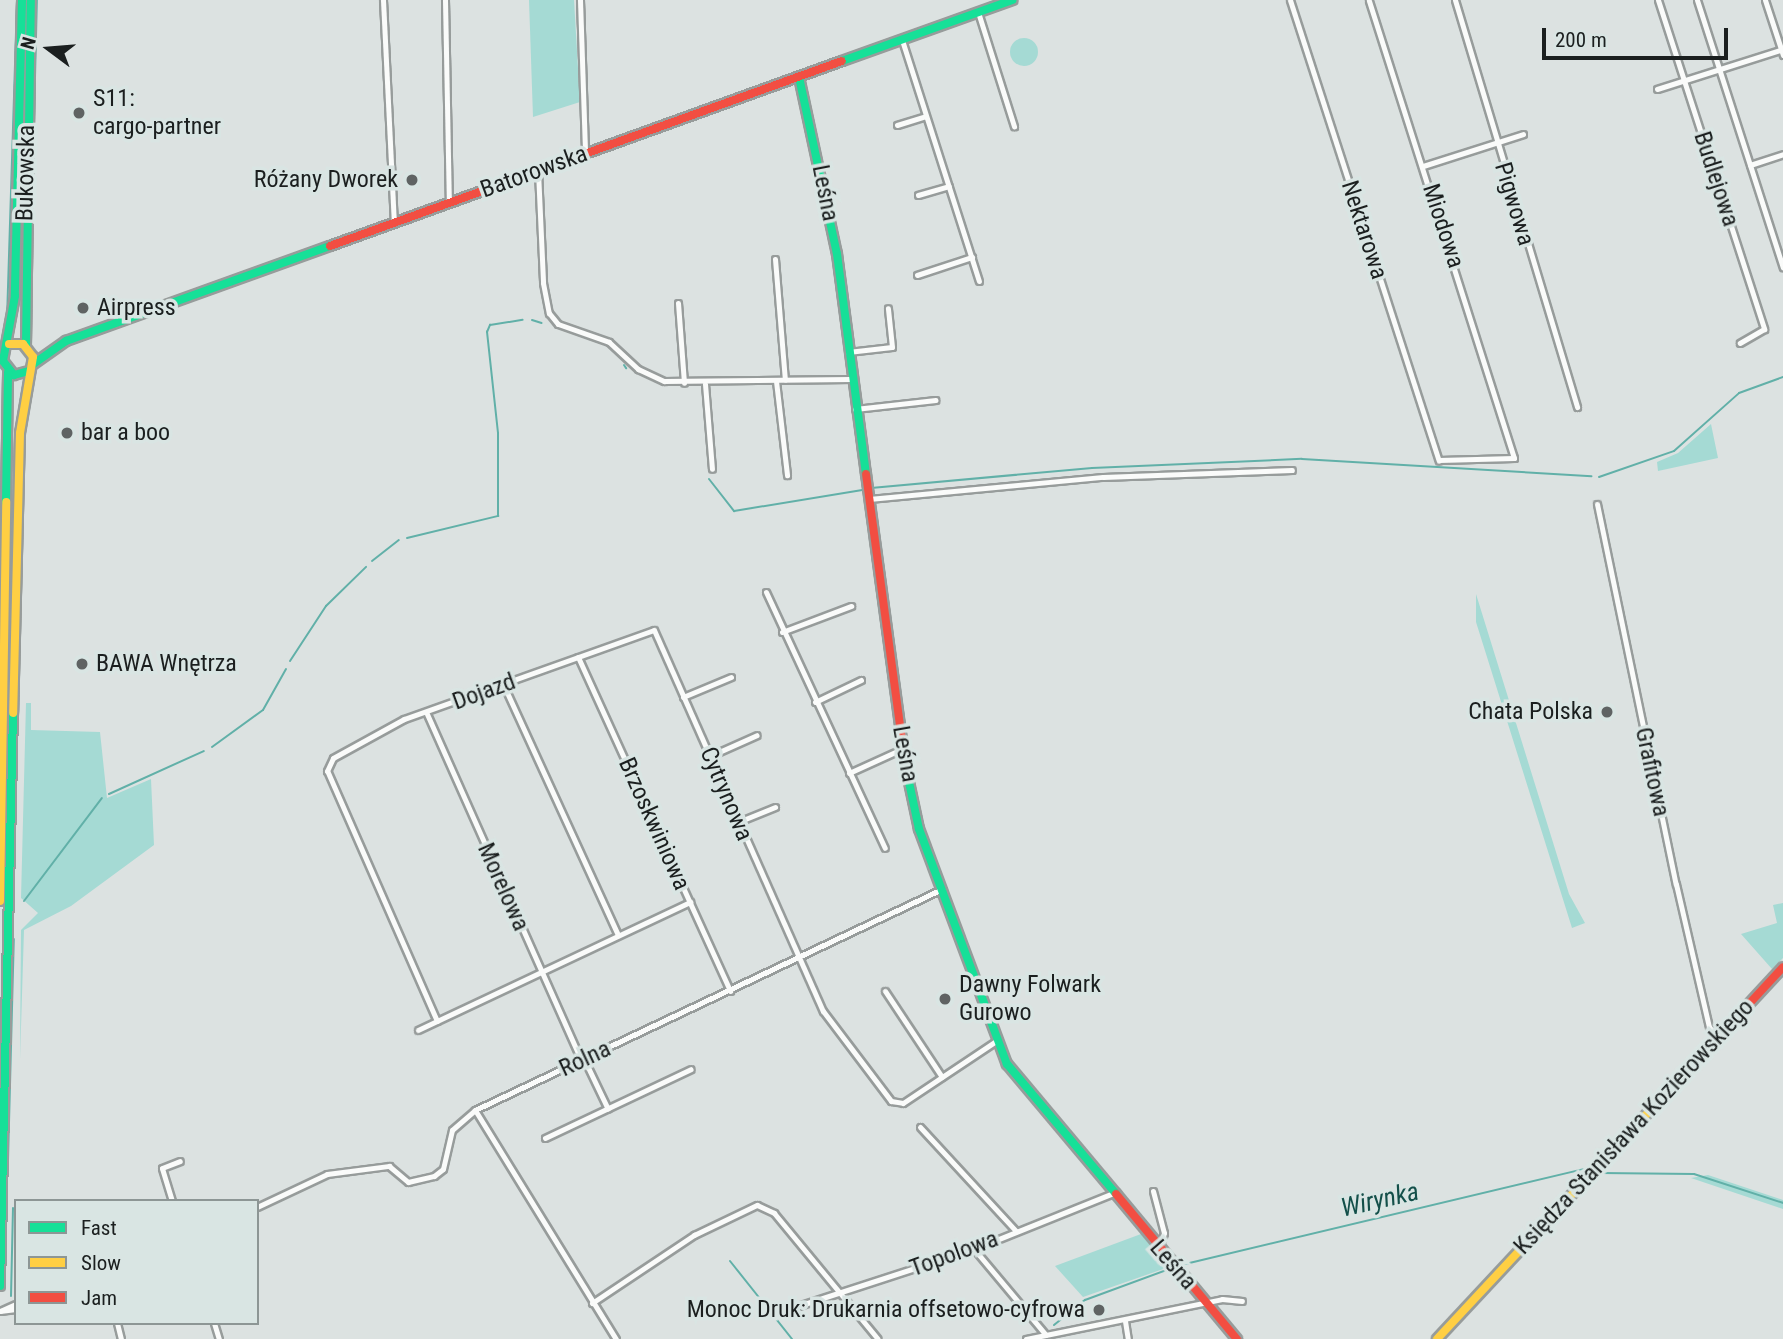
<!DOCTYPE html>
<meta charset="utf-8">
<style>
body{margin:0}
#map{position:relative;width:1783px;height:1339px;overflow:hidden;background:#dce2e1;font-family:"Roboto Condensed",sans-serif}
div>[style]{position:absolute}
.green>*{inset:0;background:#a5dad4}
.round{border-radius:50%}
.stream>*{height:2px;margin:-1px;padding:0 1px;transform-origin:1px;border-radius:1px;background:#61b0a8}
.roads{filter:drop-shadow(2px 0 #979c9b) drop-shadow(-2px 0 #979c9b) drop-shadow(0 2px #979c9b) drop-shadow(0 -2px #979c9b)}
.street>*{height:5px;margin:-2.5px;padding:0 2.5px;transform-origin:2.5px;border-radius:2.5px;background:#fafbfa}
.fast>*{height:8px;margin:-4px;padding:0 4px;transform-origin:4px;border-radius:4px;background:#16e098}
.slow>*{height:8px;margin:-4px;padding:0 4px;transform-origin:4px;border-radius:4px;background:#ffcf43}
.jam>*{height:8px;margin:-4px;padding:0 4px;transform-origin:4px;border-radius:4px;background:#f24e42}
.dots>*{width:19px;height:19px;translate:-50% -50%;box-sizing:border-box;border:4px solid #d9e5e3;border-radius:50%}
span{translate:-50% -50%;white-space:nowrap;text-align:center;line-height:1.15;-webkit-text-stroke:7px #d9e5e3;paint-order:stroke}
.poi-label{font-size:24px;color:#1b1f1f}
.left{translate:0 -50%;text-align:left}
.right{translate:-100% -50%;text-align:right}
.street-label{font-size:24px;color:#1b1f1f}
.water-label{font-size:26px;color:#13504a;font-style:italic}
.legend{position:absolute;left:14px;top:1199px;width:245px;height:126px;box-sizing:border-box;background:#d9e5e3;border:2px solid #8d9695;margin:0;padding:9px 12px;list-style:none;font-size:21px;color:#1b1f1f}
.legend li{display:flex;align-items:center;gap:14px;height:35px}
.legend b{width:35px;border:2px solid #8d9695}
.north{position:absolute;left:14px;top:14px;width:70px;height:70px;-webkit-text-stroke:5px #d9e5e3;paint-order:stroke;rotate:286deg;font-size:19px;font-weight:700;line-height:28px;text-align:center;color:#1b1f1f}
.north::after{content:'';display:block;margin:auto;width:24px;height:32px;background:#1b1f1f;clip-path:polygon(50% 0,100% 100%,50% 72%,0 100%)}
.scale{position:absolute;left:1542px;top:28px;width:186px;height:32px;box-sizing:border-box;border:4px solid #1b1f1f;border-top:0;padding-left:9px;font-size:21px;line-height:24px;white-space:nowrap;color:#1b1f1f;-webkit-text-stroke:5px #d9e5e3;paint-order:stroke}
</style>
<div id="map">
<div class="green">
<i style="clip-path:polygon(529px 0,574px 0,580px 102px,533px 117px)"></i>
<i class="round" style="left:1010px;top:38px;width:28px;height:28px"></i>
<i style="clip-path:polygon(1711px 424px,1718px 458px,1658px 471px,1657px 462px,1678px 453px)"></i>
<i style="clip-path:polygon(1476px 594px,1569px 894px,1585px 923px,1572px 928px,1476px 622px)"></i>
<i style="clip-path:polygon(26px 703px,31px 703px,31px 730px,100px 732px,107px 798px,151px 779px,154px 845px,71px 906px,24px 930px,20px 1060px,21px 930px,38px 913px,21px 898px)"></i>
<i style="clip-path:polygon(1783px 903px,1783px 958px,1772px 969px,1741px 934px,1777px 923px,1773px 905px)"></i>
<i style="clip-path:polygon(1708px 1175px,1783px 1200px,1783px 1209px,1691px 1178px)"></i>
<i style="clip-path:polygon(1141px 1234px,1169px 1267px,1083px 1297px,1055px 1266px)"></i>
</div>
<div class="stream">
<i style="left:32px;top:200px;width:200px;rotate:-88.6deg"></i>
<i style="left:7px;top:319px;width:319px;rotate:-88.2deg"></i>
<i style="left:532px;top:320px;width:10px;rotate:17deg"></i>
<i style="left:0;top:345px;width:10px;rotate:-66deg"></i>
<i style="left:624px;top:365px;width:4px;rotate:56deg"></i>
<i style="left:1599px;top:477px;width:79px;rotate:-19.1deg"></i>
<i style="left:1674px;top:451px;width:87px;rotate:-41.7deg"></i>
<i style="left:1739px;top:393px;width:47px;rotate:-20deg"></i>
<i style="left:709px;top:479px;width:41px;rotate:52deg"></i>
<i style="left:734px;top:511px;width:130px;rotate:-9.3deg"></i>
<i style="left:871px;top:488px;width:222px;rotate:-5.2deg"></i>
<i style="left:1092px;top:468px;width:210px;rotate:-2.5deg"></i>
<i style="left:1302px;top:459px;width:290px;rotate:3.4deg"></i>
<i style="left:407px;top:538px;width:94px;rotate:-13.6deg"></i>
<i style="left:498px;top:516px;width:83px;rotate:-90deg"></i>
<i style="left:498px;top:433px;width:102px;rotate:-96.2deg"></i>
<i style="left:487px;top:332px;width:8px;rotate:-67deg"></i>
<i style="left:490px;top:325px;width:33px;rotate:-9deg"></i>
<i style="left:372px;top:561px;width:34px;rotate:-38deg"></i>
<i style="left:290px;top:661px;width:66px;rotate:-56.8deg"></i>
<i style="left:326px;top:606px;width:56px;rotate:-44.3deg"></i>
<i style="left:212px;top:747px;width:63px;rotate:-36deg"></i>
<i style="left:263px;top:710px;width:47px;rotate:-60.7deg"></i>
<i style="left:109px;top:794px;width:104px;rotate:-24.4deg"></i>
<i style="left:24px;top:901px;width:129px;rotate:-52.9deg"></i>
<i style="left:8px;top:1161px;width:222px;rotate:-88.5deg"></i>
<i style="left:1601px;top:1173px;width:93px;rotate:0.6deg"></i>
<i style="left:1694px;top:1174px;width:94px;rotate:18deg"></i>
<i style="left:730px;top:1261px;width:100px;rotate:51.5deg"></i>
<i style="left:1181px;top:1265px;width:418px;rotate:-13.4deg"></i>
<i style="left:11px;top:1296px;width:88px;rotate:-88.7deg"></i>
<i style="left:1054px;top:1325px;width:40px;rotate:-39deg"></i>
<i style="left:1085px;top:1300px;width:93px;rotate:-20.2deg"></i>
</div>
<div class="roads">
<div class="street">
<i style="left:383px;top:0;width:223px;rotate:87.2deg"></i>
<i style="left:445px;top:0;width:202px;rotate:88.9deg"></i>
<i style="left:580px;top:0;width:154px;rotate:88.1deg"></i>
<i style="left:1290px;top:0;width:484px;rotate:72.1deg"></i>
<i style="left:1439px;top:460px;width:75px;rotate:-1.5deg"></i>
<i style="left:1514px;top:458px;width:480px;rotate:-107.6deg"></i>
<i style="left:1455px;top:0;width:425px;rotate:73.3deg"></i>
<i style="left:1658px;top:0;width:346px;rotate:72.1deg"></i>
<i style="left:1764px;top:329px;width:28px;rotate:150deg"></i>
<i style="left:1697px;top:0;width:281px;rotate:72.2deg"></i>
<i style="left:1765px;top:0;width:58px;rotate:71.9deg"></i>
<i style="left:978px;top:12px;width:120px;rotate:72.5deg"></i>
<i style="left:902px;top:40px;width:253px;rotate:72.3deg"></i>
<i style="left:1657px;top:89px;width:132px;rotate:-17.6deg"></i>
<i style="left:897px;top:125px;width:30px;rotate:-17deg"></i>
<i style="left:1750px;top:165px;width:35px;rotate:-18deg"></i>
<i style="left:1423px;top:166px;width:105px;rotate:-17.7deg"></i>
<i style="left:538px;top:171px;width:112px;rotate:87.4deg"></i>
<i style="left:543px;top:283px;width:31px;rotate:79deg"></i>
<i style="left:549px;top:313px;width:14px;rotate:51deg"></i>
<i style="left:558px;top:324px;width:54px;rotate:19.4deg"></i>
<i style="left:609px;top:342px;width:40px;rotate:43deg"></i>
<i style="left:638px;top:369px;width:29px;rotate:25deg"></i>
<i style="left:664px;top:381px;width:187px;rotate:-0.6deg"></i>
<i style="left:918px;top:195px;width:32px;rotate:-16deg"></i>
<i style="left:775px;top:259px;width:121px;rotate:85.3deg"></i>
<i style="left:917px;top:275px;width:58px;rotate:-18.1deg"></i>
<i style="left:678px;top:303px;width:80px;rotate:85.7deg"></i>
<i style="left:848px;top:352px;width:44px;rotate:-6.5deg"></i>
<i style="left:892px;top:347px;width:39px;rotate:-96deg"></i>
<i style="left:776px;top:381px;width:95px;rotate:83.3deg"></i>
<i style="left:705px;top:384px;width:85px;rotate:85.3deg"></i>
<i style="left:855px;top:409px;width:81px;rotate:-6.4deg"></i>
<i style="left:869px;top:499px;width:235px;rotate:-5.4deg"></i>
<i style="left:1103px;top:477px;width:189px;rotate:-2.1deg"></i>
<i style="left:1597px;top:504px;width:388px;rotate:78.3deg"></i>
<i style="left:1676px;top:884px;width:147px;rotate:77deg"></i>
<i style="left:1709px;top:1027px;width:13px;rotate:48deg"></i>
<i style="left:766px;top:592px;width:282px;rotate:65.1deg"></i>
<i style="left:782px;top:632px;width:74px;rotate:-20.6deg"></i>
<i style="left:578px;top:657px;width:367px;rotate:65.5deg"></i>
<i style="left:504px;top:686px;width:274px;rotate:65.4deg"></i>
<i style="left:683px;top:697px;width:52px;rotate:-22.6deg"></i>
<i style="left:815px;top:702px;width:51px;rotate:-25.6deg"></i>
<i style="left:427px;top:714px;width:379px;rotate:66deg"></i>
<i style="left:710px;top:756px;width:51px;rotate:-24.1deg"></i>
<i style="left:849px;top:773px;width:58px;rotate:-24.4deg"></i>
<i style="left:738px;top:822px;width:40px;rotate:-22deg"></i>
<i style="left:885px;top:991px;width:103px;rotate:56.5deg"></i>
<i style="left:437px;top:1021px;width:273px;rotate:-113.7deg"></i>
<i style="left:327px;top:771px;width:14px;rotate:-65deg"></i>
<i style="left:333px;top:758px;width:81px;rotate:-28.8deg"></i>
<i style="left:404px;top:719px;width:265px;rotate:-19.6deg"></i>
<i style="left:654px;top:630px;width:417px;rotate:66.1deg"></i>
<i style="left:823px;top:1011px;width:113px;rotate:52.9deg"></i>
<i style="left:891px;top:1101px;width:12px;rotate:9deg"></i>
<i style="left:903px;top:1103px;width:112px;rotate:-33.7deg"></i>
<i style="left:418px;top:1030px;width:301px;rotate:-25.2deg"></i>
<i style="left:584px;top:1059px;width:55px;rotate:64.4deg"></i>
<i style="left:475px;top:1110px;width:269px;rotate:58.4deg"></i>
<i style="left:920px;top:1127px;width:142px;rotate:47.3deg"></i>
<i style="left:545px;top:1138px;width:161px;rotate:-25.3deg"></i>
<i style="left:1153px;top:1191px;width:43px;rotate:75.3deg"></i>
<i style="left:1164px;top:1233px;width:16px;rotate:108deg"></i>
<i style="left:172px;top:1201px;width:34px;rotate:-107deg"></i>
<i style="left:162px;top:1168px;width:19px;rotate:-21deg"></i>
<i style="left:257px;top:1207px;width:77px;rotate:-25.2deg"></i>
<i style="left:327px;top:1174px;width:63px;rotate:-7.4deg"></i>
<i style="left:389px;top:1166px;width:25px;rotate:40deg"></i>
<i style="left:408px;top:1182px;width:27px;rotate:-13deg"></i>
<i style="left:434px;top:1176px;width:11px;rotate:-38deg"></i>
<i style="left:443px;top:1169px;width:40px;rotate:-77deg"></i>
<i style="left:452px;top:1130px;width:30px;rotate:-41deg"></i>
<i style="left:475px;top:1110px;width:517px;rotate:-25.33deg"></i>
<i style="left:974px;top:1249px;width:112px;rotate:50.1deg"></i>
<i style="left:592px;top:1303px;width:123px;rotate:-33.7deg"></i>
<i style="left:694px;top:1235px;width:70px;rotate:-25.5deg"></i>
<i style="left:757px;top:1205px;width:19px;rotate:25deg"></i>
<i style="left:774px;top:1213px;width:163px;rotate:50.5deg"></i>
<i style="left:795px;top:1307px;width:188px;rotate:-18deg"></i>
<i style="left:974px;top:1249px;width:148px;rotate:-21.9deg"></i>
<i style="left:0;top:1311px;width:17px;rotate:-24deg"></i>
<i style="left:0;top:1311px;width:16px;rotate:-7deg"></i>
<i style="left:1125px;top:1321px;width:18px;rotate:81deg"></i>
<i style="left:117px;top:1323px;width:16px;rotate:76deg"></i>
<i style="left:214px;top:1323px;width:17px;rotate:73deg"></i>
<i style="left:1026px;top:1339px;width:200px;rotate:-11.5deg"></i>
<i style="left:1222px;top:1299px;width:20px;rotate:6deg"></i>
</div>
<div class="fast">
<i style="left:22px;top:0;width:296px;rotate:91.4deg"></i>
<i style="left:15px;top:296px;width:66px;rotate:100.5deg"></i>
<i style="left:3px;top:361px;width:18px;rotate:52deg"></i>
<i style="left:14px;top:375px;width:16px;rotate:-15deg"></i>
<i style="left:842px;top:61px;width:181px;rotate:-19.7deg"></i>
<i style="left:799px;top:77px;width:181px;rotate:77.9deg"></i>
<i style="left:837px;top:254px;width:222px;rotate:82.5deg"></i>
<i style="left:26px;top:346px;width:346px;rotate:-89.2deg"></i>
<i style="left:32px;top:365px;width:42px;rotate:-35.2deg"></i>
<i style="left:66px;top:341px;width:281px;rotate:-19.8deg"></i>
<i style="left:6px;top:502px;width:130px;rotate:-89.1deg"></i>
<i style="left:906px;top:768px;width:62px;rotate:78deg"></i>
<i style="left:919px;top:829px;width:251px;rotate:69.5deg"></i>
<i style="left:1007px;top:1064px;width:170px;rotate:50deg"></i>
<i style="left:0;top:1286px;width:573px;rotate:-88.7deg"></i>
</div>
<div class="slow">
<i style="left:9px;top:344px;width:14px"></i>
<i style="left:23px;top:344px;width:16px;rotate:52deg"></i>
<i style="left:33px;top:357px;width:77px;rotate:99.7deg"></i>
<i style="left:20px;top:433px;width:280px;rotate:91.4deg"></i>
<i style="left:0;top:901px;width:399px;rotate:-89.1deg"></i>
<i style="left:1437px;top:1339px;width:345px;rotate:-47deg"></i>
</div>
<div class="jam">
<i style="left:330px;top:246px;width:544px;rotate:-19.87deg"></i>
<i style="left:866px;top:474px;width:297px;rotate:82.3deg"></i>
<i style="left:1672px;top:1087px;width:163px;rotate:-47.2deg"></i>
<i style="left:1116px;top:1194px;width:189px;rotate:50.2deg"></i>
</div>
</div>
<div class="dots">
<i style="left:79px;top:113px;background:#5f6363"></i>
<i style="left:412px;top:180px;background:#5f6363"></i>
<i style="left:83px;top:308px;background:#5f6363"></i>
<i style="left:67px;top:433px;background:#5f6363"></i>
<i style="left:82px;top:664px;background:#5f6363"></i>
<i style="left:1607px;top:712px;background:#5f6363"></i>
<i style="left:945px;top:999px;background:#5f6363"></i>
<i style="left:1099px;top:1310px;background:#5f6363"></i>
</div>
<div class="poi-label">
<span class="left" style="left:93px;top:113px">S11:<br>cargo-partner</span>
<span class="right" style="left:398px;top:180px">Różany Dworek</span>
<span class="left" style="left:97px;top:308px">Airpress</span>
<span class="left" style="left:81px;top:433px">bar a boo</span>
<span class="left" style="left:96px;top:664px">BAWA Wnętrza</span>
<span class="right" style="left:1593px;top:712px">Chata Polska</span>
<span class="left" style="left:959px;top:999px">Dawny Folwark<br>Gurowo</span>
<span class="right" style="left:1085px;top:1310px">Monoc Druk: Drukarnia offsetowo-cyfrowa</span>
</div>
<div class="street-label">
<span style="left:534px;top:172px;rotate:-20deg">Batorowska</span>
<span style="left:26px;top:173px;rotate:-89deg">Bukowska</span>
<span style="left:1716px;top:179px;rotate:72deg">Budlejowa</span>
<span style="left:825px;top:193px;rotate:79deg">Leśna</span>
<span style="left:1514px;top:204px;rotate:73deg">Pigwowa</span>
<span style="left:1443px;top:226px;rotate:72deg">Miodowa</span>
<span style="left:1364px;top:230px;rotate:72deg">Nektarowa</span>
<span style="left:484px;top:692px;rotate:-20deg">Dojazd</span>
<span style="left:905px;top:754px;rotate:80deg">Leśna</span>
<span style="left:1652px;top:772px;rotate:78deg">Grafitowa</span>
<span style="left:726px;top:794px;rotate:67deg">Cytrynowa</span>
<span style="left:654px;top:824px;rotate:66deg">Brzoskwiniowa</span>
<span style="left:503px;top:887px;rotate:66deg">Morelowa</span>
<span style="left:585px;top:1059px;rotate:-25deg">Rolna</span>
<span style="left:1634px;top:1127px;rotate:-47deg">Księdza Stanisława Kozierowskiego</span>
<span style="left:954px;top:1254px;rotate:-20deg">Topolowa</span>
<span style="left:1173px;top:1265px;rotate:49deg">Leśna</span>
</div>
<div class="water-label">
<span style="left:1380px;top:1200px;rotate:-13deg">Wirynka</span>
</div>
<ul class="legend">
<li><b style="height:9px;background:#16e098"></b>Fast</li>
<li><b style="height:9px;background:#ffcf43"></b>Slow</li>
<li><b style="height:9px;background:#f24e42"></b>Jam</li>
</ul>
<div class="north">N</div>
<div class="scale">200 m</div>
</div>
